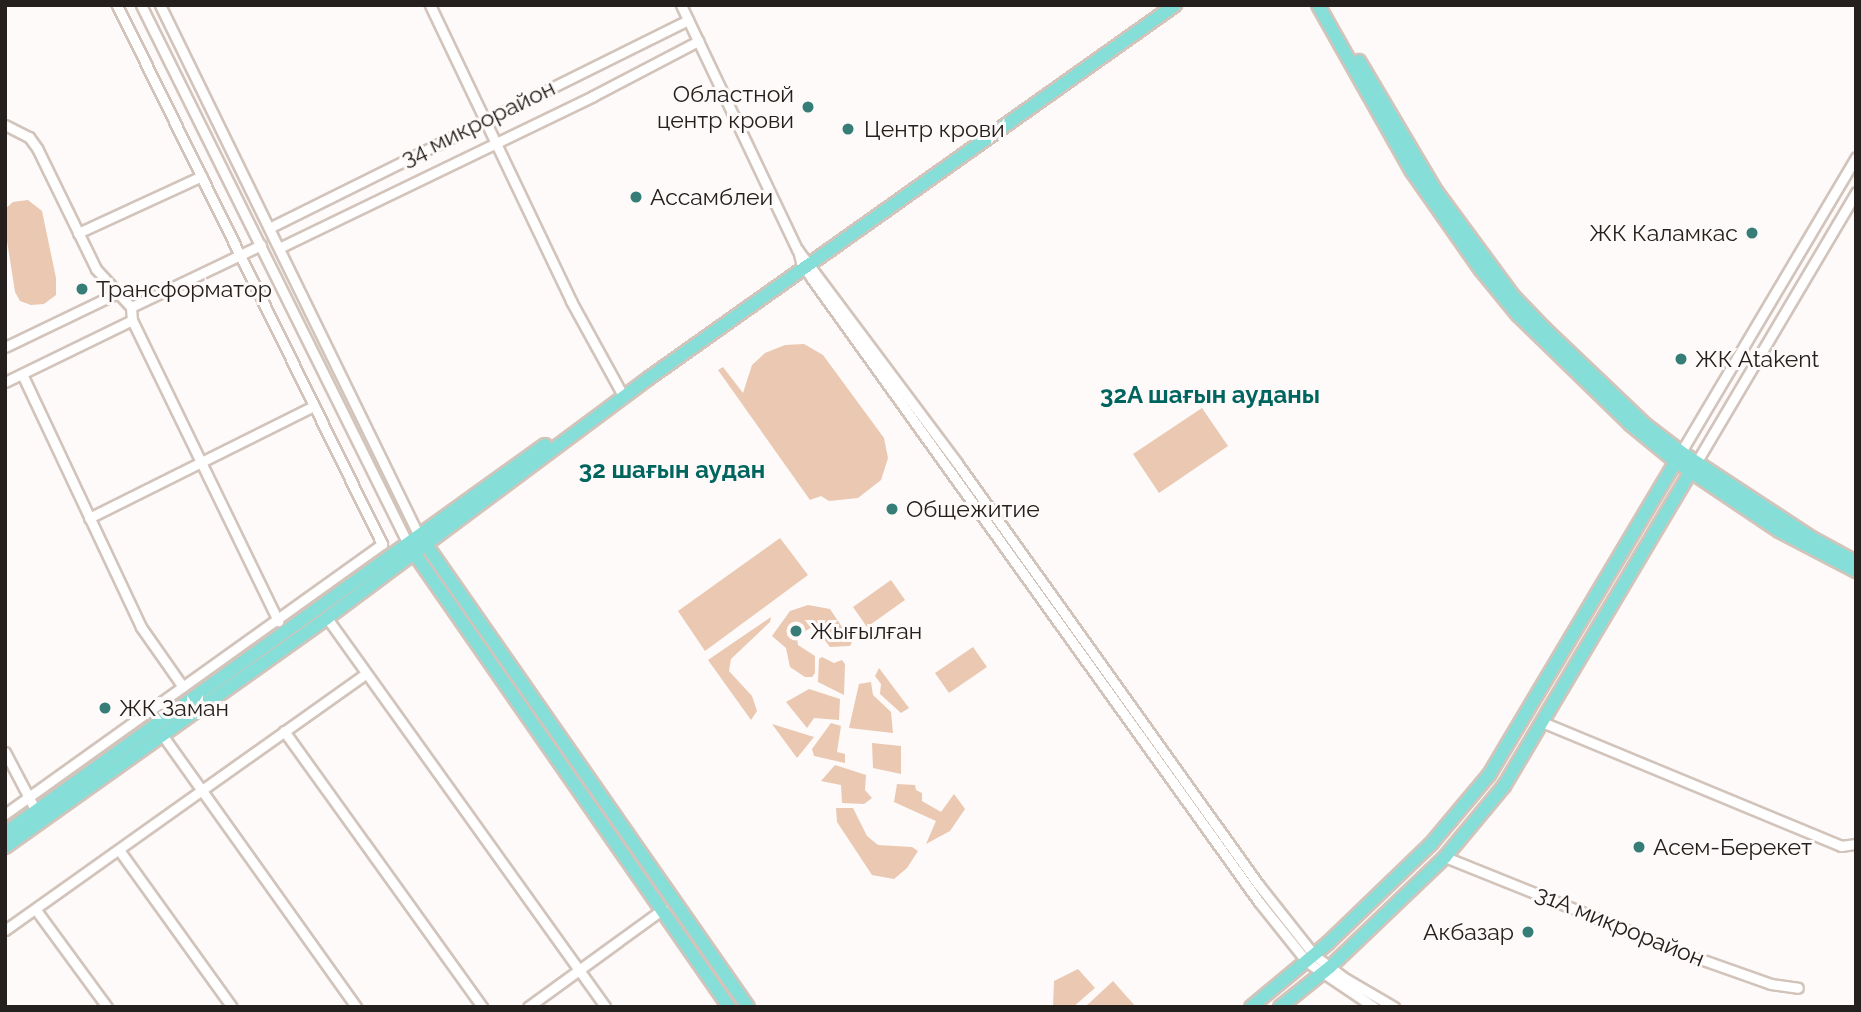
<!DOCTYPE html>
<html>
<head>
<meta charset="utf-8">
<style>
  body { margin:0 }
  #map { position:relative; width:1861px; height:1012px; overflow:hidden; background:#fdfaf9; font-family:Raleway,sans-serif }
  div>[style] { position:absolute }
  .green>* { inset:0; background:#eac8b1 }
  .roads { filter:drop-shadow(2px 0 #d2c4bb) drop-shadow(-2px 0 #d2c4bb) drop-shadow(0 2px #d2c4bb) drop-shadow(0 -2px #d2c4bb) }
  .minor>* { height:9px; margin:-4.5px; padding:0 4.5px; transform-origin:4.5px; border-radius:4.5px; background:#fff }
  .major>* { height:12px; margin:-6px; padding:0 6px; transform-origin:6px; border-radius:6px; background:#85ded7 }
  .dots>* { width:19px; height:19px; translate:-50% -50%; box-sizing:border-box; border:4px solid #fdfaf9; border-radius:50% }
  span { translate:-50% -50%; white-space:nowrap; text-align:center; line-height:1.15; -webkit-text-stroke:6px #fdfaf9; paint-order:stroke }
  .poi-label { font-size:23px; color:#25201d }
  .right { translate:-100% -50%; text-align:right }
  .left { translate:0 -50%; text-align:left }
  .street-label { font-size:23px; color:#25201d }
  .neighbourhood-label { font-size:24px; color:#00655e; font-weight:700 }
  .frame { position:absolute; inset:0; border:7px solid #25201d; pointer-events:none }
</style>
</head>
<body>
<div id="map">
  <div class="green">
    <i style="clip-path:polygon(28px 200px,42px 211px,56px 278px,56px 295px,44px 304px,31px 305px,20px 301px,15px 292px,5px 228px,5px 209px,13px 202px)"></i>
    <i style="clip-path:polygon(804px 344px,823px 355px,884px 438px,888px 458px,881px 480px,858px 498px,829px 501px,821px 496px,810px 500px,718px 370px,723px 367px,743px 393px,752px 365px,765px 353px,785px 345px)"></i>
    <i style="clip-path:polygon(1202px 408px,1228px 446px,1159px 493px,1133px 454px)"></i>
    <i style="clip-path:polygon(780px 538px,808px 575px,705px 651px,678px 611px)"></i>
    <i style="clip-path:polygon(891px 580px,905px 600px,867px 627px,853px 607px)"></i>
    <i style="clip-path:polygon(808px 605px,830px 609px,852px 642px,850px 646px,830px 647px,814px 626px,797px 636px,798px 645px,815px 656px,815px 673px,812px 677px,805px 677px,790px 667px,786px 648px,772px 636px,790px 611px)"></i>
    <i style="clip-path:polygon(771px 617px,770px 622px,731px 659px,729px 671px,752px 696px,757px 711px,751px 720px,708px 660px)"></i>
    <i style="clip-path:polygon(973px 647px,987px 667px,949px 693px,935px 673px)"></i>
    <i style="clip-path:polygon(822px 657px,834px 663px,842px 660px,845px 664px,844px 695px,818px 682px,819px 659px)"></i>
    <i style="clip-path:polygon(879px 668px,909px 708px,901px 713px,880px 694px,881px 684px,875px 676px)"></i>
    <i style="clip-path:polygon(871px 682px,873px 695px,891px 712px,893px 733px,849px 728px,859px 684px)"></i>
    <i style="clip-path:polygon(809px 689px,840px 699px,839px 720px,814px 718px,807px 728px,786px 702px)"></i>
    <i style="clip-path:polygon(831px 723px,841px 726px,837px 752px,845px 754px,845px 763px,814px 756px,812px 749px)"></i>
    <i style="clip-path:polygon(772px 724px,814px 737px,797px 758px)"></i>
    <i style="clip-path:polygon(872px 743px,901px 746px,901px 774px,873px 768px)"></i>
    <i style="clip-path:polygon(835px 765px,866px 775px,865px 790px,872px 798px,864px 804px,842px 803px,841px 785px,821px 781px)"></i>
    <i style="clip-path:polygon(897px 784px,915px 785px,916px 790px,922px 793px,922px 801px,941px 812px,954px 794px,965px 809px,950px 831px,926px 844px,936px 821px,894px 802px)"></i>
    <i style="clip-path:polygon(836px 808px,853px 808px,867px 836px,878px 845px,912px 847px,918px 851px,907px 868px,894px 879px,872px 875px,837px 822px)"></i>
    <i style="clip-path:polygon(1078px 969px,1095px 988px,1073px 1007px,1053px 1007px,1054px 981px)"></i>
    <i style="clip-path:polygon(1113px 981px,1136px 1007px,1085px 1007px)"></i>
  </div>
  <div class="roads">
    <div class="minor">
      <i style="left:141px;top:5px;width:602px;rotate:63.65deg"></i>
      <i style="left:160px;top:5px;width:591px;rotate:64deg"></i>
      <i style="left:430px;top:5px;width:328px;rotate:64.5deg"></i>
      <i style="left:571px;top:301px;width:102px;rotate:61.2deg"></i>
      <i style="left:681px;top:5px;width:270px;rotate:64.6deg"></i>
      <i style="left:797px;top:249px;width:267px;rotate:53.2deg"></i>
      <i style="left:957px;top:463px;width:518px;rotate:54.44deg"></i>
      <i style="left:1258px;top:884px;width:90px;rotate:51.7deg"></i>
      <i style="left:1314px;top:955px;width:40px;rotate:37deg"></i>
      <i style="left:1346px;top:979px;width:56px;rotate:30.3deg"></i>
      <i style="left:5px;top:125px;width:27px;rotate:27deg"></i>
      <i style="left:29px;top:137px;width:14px;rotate:54deg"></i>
      <i style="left:37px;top:148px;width:135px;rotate:64deg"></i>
      <i style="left:96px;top:269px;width:52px;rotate:47.4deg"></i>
      <i style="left:131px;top:307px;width:13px;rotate:86deg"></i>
      <i style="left:132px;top:320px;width:335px;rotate:64.1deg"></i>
      <i style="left:269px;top:228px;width:468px;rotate:-26.4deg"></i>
      <i style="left:78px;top:233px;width:136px;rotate:-24.7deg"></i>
      <i style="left:279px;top:248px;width:349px;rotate:-25.8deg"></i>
      <i style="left:593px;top:96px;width:119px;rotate:-27.6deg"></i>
      <i style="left:798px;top:250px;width:12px;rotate:76deg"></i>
      <i style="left:801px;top:262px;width:20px;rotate:57deg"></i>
      <i style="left:812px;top:279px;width:767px;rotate:54.34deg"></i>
      <i style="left:1259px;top:902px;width:77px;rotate:51.3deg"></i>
      <i style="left:1307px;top:962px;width:81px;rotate:33.9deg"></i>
      <i style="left:131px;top:307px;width:144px;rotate:-25.5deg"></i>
      <i style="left:5px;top:347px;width:124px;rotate:-25.7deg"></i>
      <i style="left:22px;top:374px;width:280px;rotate:64.8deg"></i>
      <i style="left:141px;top:627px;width:73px;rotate:55deg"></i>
      <i style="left:5px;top:382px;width:141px;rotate:-26deg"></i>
      <i style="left:1681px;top:452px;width:343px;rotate:-59.3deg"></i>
      <i style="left:1696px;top:463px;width:315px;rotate:-59.4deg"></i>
      <i style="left:89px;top:518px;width:251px;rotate:-26.5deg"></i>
      <i style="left:327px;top:618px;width:478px;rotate:54.4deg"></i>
      <i style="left:1542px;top:722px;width:324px;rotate:22.5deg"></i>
      <i style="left:1841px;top:846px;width:15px;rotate:-8deg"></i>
      <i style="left:284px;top:731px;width:340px;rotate:54.3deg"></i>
      <i style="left:163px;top:736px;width:333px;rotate:54.5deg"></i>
      <i style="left:5px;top:752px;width:67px;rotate:62.3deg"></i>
      <i style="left:5px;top:814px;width:464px;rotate:-35.6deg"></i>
      <i style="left:382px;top:544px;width:601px;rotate:-116.18deg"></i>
      <i style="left:119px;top:850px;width:193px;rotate:54.3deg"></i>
      <i style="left:1445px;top:857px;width:263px;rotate:21.9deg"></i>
      <i style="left:1689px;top:955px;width:87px;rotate:19.5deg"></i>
      <i style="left:1771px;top:984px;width:27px;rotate:8deg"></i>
      <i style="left:36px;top:910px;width:120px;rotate:53.8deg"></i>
      <i style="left:5px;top:930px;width:442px;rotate:-35.4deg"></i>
      <i style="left:528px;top:1007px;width:167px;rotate:-36deg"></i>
    </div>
    <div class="major">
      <i style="left:1318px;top:5px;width:189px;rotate:60.6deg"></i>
      <i style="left:1411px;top:170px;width:122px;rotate:55deg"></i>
      <i style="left:1481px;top:270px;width:58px;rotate:50.6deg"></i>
      <i style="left:1518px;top:315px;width:156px;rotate:44.2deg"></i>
      <i style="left:1630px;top:424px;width:58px;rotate:39.4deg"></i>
      <i style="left:1675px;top:461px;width:125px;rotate:33.9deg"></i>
      <i style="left:1779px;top:531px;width:87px;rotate:27.5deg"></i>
      <i style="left:1359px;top:61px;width:151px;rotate:59.4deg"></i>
      <i style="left:1436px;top:191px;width:132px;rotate:53.7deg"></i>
      <i style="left:1514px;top:297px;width:45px;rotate:45.9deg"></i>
      <i style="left:1545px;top:329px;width:141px;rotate:43.6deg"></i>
      <i style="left:1647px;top:426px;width:43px;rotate:37.4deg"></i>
      <i style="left:1681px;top:452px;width:157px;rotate:33.3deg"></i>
      <i style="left:1812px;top:538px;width:50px;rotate:28.6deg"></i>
      <i style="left:422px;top:539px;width:570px;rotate:55.14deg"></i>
      <i style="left:410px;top:547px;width:560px;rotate:55.26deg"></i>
      <i style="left:5px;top:833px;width:665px;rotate:-35.7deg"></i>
      <i style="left:5px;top:847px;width:395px;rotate:-35.4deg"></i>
      <i style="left:327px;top:618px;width:402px;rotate:-36.7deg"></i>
      <i style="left:649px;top:378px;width:645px;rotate:-35.34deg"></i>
      <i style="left:1251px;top:1007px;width:100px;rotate:-39.7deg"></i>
      <i style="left:1328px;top:943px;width:143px;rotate:-43.9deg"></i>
      <i style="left:1431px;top:844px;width:90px;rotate:-50deg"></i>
      <i style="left:1489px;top:775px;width:371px;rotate:-59.2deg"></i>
      <i style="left:1280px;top:1007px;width:64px;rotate:-38.7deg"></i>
      <i style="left:1330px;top:967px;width:159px;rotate:-43.7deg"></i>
      <i style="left:1445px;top:857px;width:92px;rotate:-50.3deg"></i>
      <i style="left:1504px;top:786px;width:370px;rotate:-59.3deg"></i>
    </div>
  </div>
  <div class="dots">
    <i style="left:808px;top:107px;background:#357d76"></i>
    <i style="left:848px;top:129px;background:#357d76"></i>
    <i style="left:636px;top:197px;background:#357d76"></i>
    <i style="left:1752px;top:233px;background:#357d76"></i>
    <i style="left:82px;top:289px;background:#357d76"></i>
    <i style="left:1681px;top:359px;background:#357d76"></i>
    <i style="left:892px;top:509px;background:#357d76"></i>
    <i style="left:796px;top:631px;background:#357d76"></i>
    <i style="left:105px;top:708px;background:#357d76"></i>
    <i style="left:1639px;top:847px;background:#357d76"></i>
    <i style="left:1528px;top:932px;background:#357d76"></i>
  </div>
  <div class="poi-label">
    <span class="right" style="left:794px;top:107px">Областной<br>центр крови</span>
    <span class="left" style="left:864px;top:129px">Центр крови</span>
    <span class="left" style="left:650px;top:197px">Ассамблеи</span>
    <span class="right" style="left:1738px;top:233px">ЖК Каламкас</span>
    <span class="left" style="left:96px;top:289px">Трансформатор</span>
    <span class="left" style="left:1695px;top:359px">ЖК Atakent</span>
    <span class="left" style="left:906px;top:509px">Общежитие</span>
    <span class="left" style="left:810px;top:631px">Жығылған</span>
    <span class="left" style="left:119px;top:708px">ЖК Заман</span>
    <span class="left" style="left:1653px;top:847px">Асем-Берекет</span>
    <span class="right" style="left:1514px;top:932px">Акбазар</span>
  </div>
  <div class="street-label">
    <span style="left:478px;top:123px;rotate:-26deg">34 микрорайон</span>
    <span style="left:1620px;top:926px;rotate:22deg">31А микрорайон</span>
  </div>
  <div class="neighbourhood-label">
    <span style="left:1210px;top:395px">32А шағын ауданы</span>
    <span style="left:672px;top:470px">32 шағын аудан</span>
  </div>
  <div class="frame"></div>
</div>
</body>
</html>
